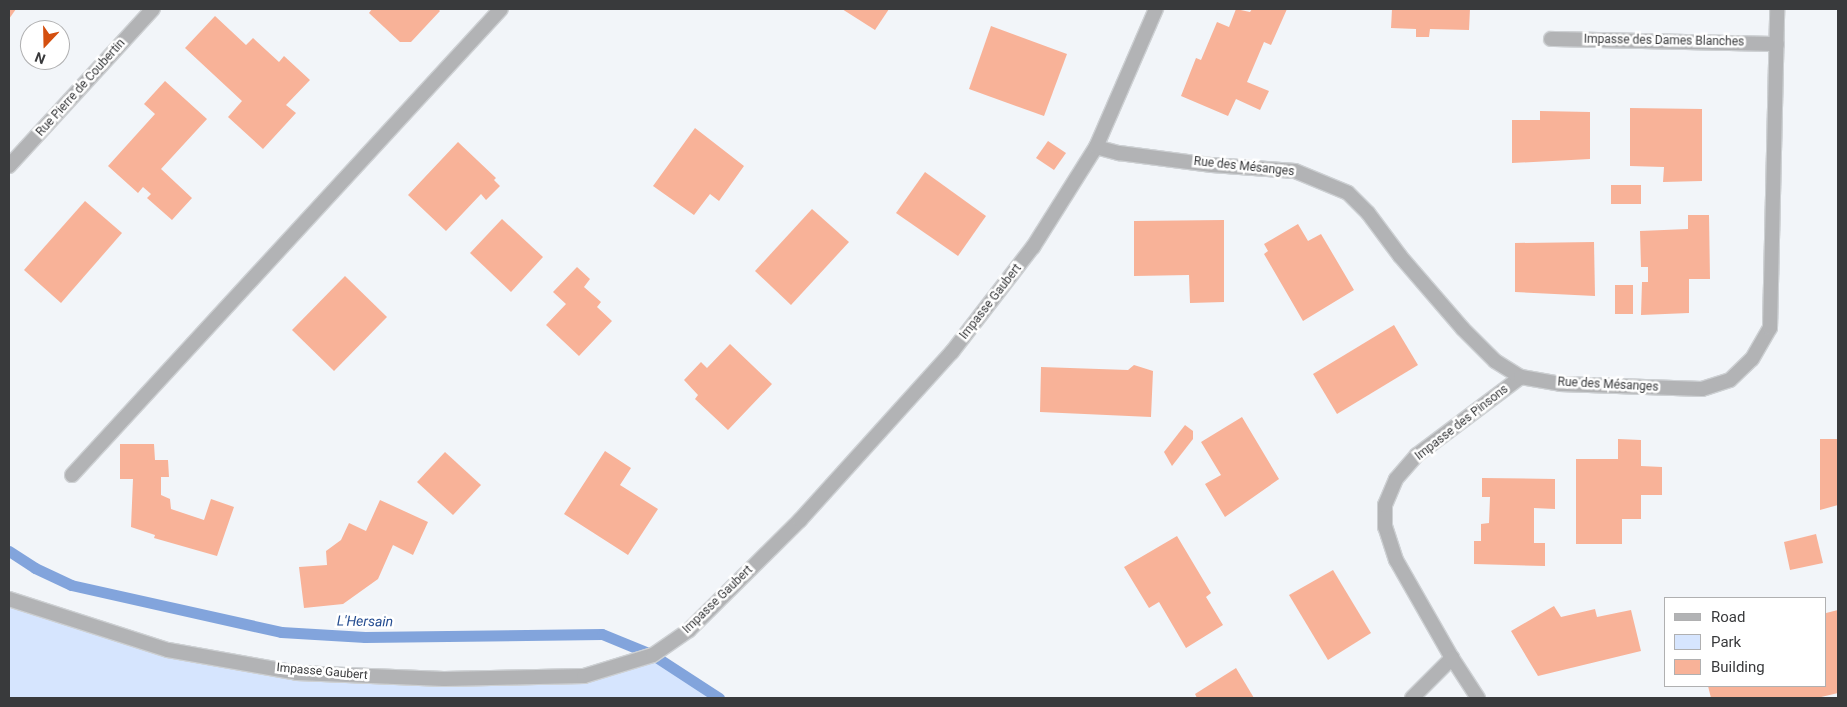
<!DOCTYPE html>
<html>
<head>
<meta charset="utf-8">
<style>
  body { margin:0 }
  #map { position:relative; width:1847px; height:707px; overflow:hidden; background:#f2f5f9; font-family:Roboto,sans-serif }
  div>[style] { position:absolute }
  .green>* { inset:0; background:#d6e5fe }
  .stream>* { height:11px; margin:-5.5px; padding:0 5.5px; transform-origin:5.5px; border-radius:5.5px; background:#82a4dc }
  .building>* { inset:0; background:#f8b298 }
  .roads { filter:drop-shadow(1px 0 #cdd0d3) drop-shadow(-1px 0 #cdd0d3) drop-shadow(0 1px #cdd0d3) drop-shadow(0 -1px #cdd0d3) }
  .service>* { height:14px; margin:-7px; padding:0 7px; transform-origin:7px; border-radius:7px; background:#b2b3b5 }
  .minor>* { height:14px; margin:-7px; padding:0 7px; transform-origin:7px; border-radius:7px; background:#b2b3b5 }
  span { translate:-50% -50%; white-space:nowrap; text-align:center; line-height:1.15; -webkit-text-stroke:5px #fff; paint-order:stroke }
  .street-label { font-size:12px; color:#393a3c }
  .water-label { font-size:14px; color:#244c90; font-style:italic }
  .frame { position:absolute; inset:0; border:10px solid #393a3c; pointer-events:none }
  .legend { position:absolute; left:1664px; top:597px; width:162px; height:90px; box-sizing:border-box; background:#fff; border:1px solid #b0b0b1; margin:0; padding:6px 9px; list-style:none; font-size:15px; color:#393a3c }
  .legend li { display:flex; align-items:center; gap:10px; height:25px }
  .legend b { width:25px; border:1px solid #b0b0b1 }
  .north { position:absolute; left:20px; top:20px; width:50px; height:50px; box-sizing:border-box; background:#fff; border:1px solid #b0b0b1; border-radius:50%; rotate:201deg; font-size:14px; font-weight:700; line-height:20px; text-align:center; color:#393a3c }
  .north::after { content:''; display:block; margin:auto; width:18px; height:22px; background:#d44f0f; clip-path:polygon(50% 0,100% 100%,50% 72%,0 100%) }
</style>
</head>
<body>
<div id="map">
  <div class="green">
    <i style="clip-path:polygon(9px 599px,168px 650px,297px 673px,584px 676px,653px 655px,719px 698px,9px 698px)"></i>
  </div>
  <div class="stream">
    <i style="left:9px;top:551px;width:31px;rotate:33deg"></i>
    <i style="left:35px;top:568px;width:40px;rotate:25deg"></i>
    <i style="left:71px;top:585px;width:215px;rotate:12.6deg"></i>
    <i style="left:281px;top:632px;width:84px;rotate:3.4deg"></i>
    <i style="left:365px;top:637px;width:237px;rotate:-0.7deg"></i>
    <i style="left:602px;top:634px;width:55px;rotate:22.4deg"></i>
    <i style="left:653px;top:655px;width:79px;rotate:33.1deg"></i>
  </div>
  <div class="building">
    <i style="clip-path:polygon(9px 9px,16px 9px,9px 19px)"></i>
    <i style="clip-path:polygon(372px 9px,438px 9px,440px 11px,411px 42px,400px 42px,369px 13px)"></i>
    <i style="clip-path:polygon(842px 9px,889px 9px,875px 30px)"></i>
    <i style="clip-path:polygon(1236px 9px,1250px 12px,1252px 9px,1287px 9px,1271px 45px,1264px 42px,1247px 82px,1269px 91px,1260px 110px,1236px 99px,1228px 116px,1181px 96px,1196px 58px,1201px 60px,1217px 22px,1229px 27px)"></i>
    <i style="clip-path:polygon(1392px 9px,1470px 9px,1469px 30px,1430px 29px,1429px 37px,1416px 37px,1416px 29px,1391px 28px)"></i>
    <i style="clip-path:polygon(215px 16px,246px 45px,253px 38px,279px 62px,284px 56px,310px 80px,286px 105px,296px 113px,263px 149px,228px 117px,242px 101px,185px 48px)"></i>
    <i style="clip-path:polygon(991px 26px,1067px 54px,1044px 116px,969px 89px)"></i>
    <i style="clip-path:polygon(165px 81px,207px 119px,161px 169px,192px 198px,172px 220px,147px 198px,151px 194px,143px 187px,138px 193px,108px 166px,155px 114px,144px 104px)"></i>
    <i style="clip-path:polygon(1630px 108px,1702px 109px,1702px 181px,1663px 182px,1664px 167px,1630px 166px)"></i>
    <i style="clip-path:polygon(1540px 111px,1590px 112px,1590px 159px,1512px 163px,1512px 120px,1540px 120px)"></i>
    <i style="clip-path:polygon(695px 128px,744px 166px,719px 201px,710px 194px,694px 215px,653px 186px)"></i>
    <i style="clip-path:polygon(1048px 141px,1066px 153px,1054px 170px,1036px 158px)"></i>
    <i style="clip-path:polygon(458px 142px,496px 178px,494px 180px,500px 186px,486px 200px,481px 194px,446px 231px,408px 195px)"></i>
    <i style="clip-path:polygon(925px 172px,986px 216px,958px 256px,896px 213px)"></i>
    <i style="clip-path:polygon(1611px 185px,1641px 185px,1641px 204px,1611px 204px)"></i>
    <i style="clip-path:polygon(85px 201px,122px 233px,61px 303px,24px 270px)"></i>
    <i style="clip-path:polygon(812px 209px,849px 242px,791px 305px,755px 271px)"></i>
    <i style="clip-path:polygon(1688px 215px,1709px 215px,1710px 279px,1689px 279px,1689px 313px,1641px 315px,1642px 282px,1648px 282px,1648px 267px,1641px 267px,1640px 231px,1688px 229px)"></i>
    <i style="clip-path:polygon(502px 219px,543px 257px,511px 292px,470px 253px)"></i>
    <i style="clip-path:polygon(1224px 220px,1224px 302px,1190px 303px,1189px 275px,1134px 276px,1134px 221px)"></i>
    <i style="clip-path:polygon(1298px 224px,1308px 241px,1321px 234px,1354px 290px,1303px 321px,1264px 254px,1268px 251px,1264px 244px)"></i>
    <i style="clip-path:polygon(1594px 242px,1595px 296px,1515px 292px,1515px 243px)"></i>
    <i style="clip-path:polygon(577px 267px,590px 279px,584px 287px,601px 302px,597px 307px,612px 321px,579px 356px,546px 325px,566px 304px,553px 292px)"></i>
    <i style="clip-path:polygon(345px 276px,387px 317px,334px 371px,292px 330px)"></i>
    <i style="clip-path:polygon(1615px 285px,1633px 285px,1633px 314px,1615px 314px)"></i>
    <i style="clip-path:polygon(1394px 325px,1418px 365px,1337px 414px,1313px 374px)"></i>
    <i style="clip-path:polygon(730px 344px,772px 384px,728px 430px,695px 399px,698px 395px,684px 380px,701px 362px,707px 368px)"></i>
    <i style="clip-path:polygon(1134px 365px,1153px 371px,1151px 417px,1040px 412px,1041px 367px,1128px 370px)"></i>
    <i style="clip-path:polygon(1242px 417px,1279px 479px,1225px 517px,1205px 484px,1221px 475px,1201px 442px)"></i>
    <i style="clip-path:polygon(1185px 425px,1193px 431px,1193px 439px,1172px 466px,1164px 452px)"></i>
    <i style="clip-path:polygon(1618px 439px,1641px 440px,1641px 466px,1662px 467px,1662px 495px,1641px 495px,1641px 519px,1622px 519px,1622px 544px,1576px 544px,1576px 459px,1618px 459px)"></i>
    <i style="clip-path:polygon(1820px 439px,1838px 439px,1838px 505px,1820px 510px)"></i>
    <i style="clip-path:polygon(120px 444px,154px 444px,155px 460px,168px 460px,169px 477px,161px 477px,161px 495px,170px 499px,171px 509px,204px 520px,211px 499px,234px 507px,217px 556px,154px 538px,155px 535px,131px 527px,133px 479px,120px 479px)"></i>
    <i style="clip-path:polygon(605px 451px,631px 468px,620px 485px,658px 509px,628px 555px,564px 514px)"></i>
    <i style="clip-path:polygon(445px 452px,481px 485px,453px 515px,417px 482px)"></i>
    <i style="clip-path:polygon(1482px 478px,1555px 479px,1555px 509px,1534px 508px,1534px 543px,1545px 543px,1545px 566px,1474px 564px,1474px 541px,1481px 541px,1481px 524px,1489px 523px,1490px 497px,1482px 497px)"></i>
    <i style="clip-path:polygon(380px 500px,428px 522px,413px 555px,393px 545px,378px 579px,343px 604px,304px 608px,299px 567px,327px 565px,326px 551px,341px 540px,349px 523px,366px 531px)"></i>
    <i style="clip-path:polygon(1816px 534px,1823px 563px,1790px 570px,1784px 542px)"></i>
    <i style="clip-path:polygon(1177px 536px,1211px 593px,1206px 597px,1223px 625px,1186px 648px,1159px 602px,1149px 608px,1124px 567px)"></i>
    <i style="clip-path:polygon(1333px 570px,1371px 633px,1328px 660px,1289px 595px)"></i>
    <i style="clip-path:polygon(1554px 606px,1561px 617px,1595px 609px,1597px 617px,1631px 610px,1641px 651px,1538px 676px,1511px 631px)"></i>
    <i style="clip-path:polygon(1838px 610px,1838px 693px,1817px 698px,1711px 698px,1708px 686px,1826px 686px,1826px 613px)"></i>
    <i style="clip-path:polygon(1236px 668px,1254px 698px,1197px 698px,1195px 694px)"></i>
  </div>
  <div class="roads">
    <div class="service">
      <i style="left:72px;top:475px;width:633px;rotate:-47.37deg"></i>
      <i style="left:1452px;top:658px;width:113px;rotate:-119.7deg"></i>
      <i style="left:1396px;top:560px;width:35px;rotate:-108deg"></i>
      <i style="left:1385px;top:527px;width:22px;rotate:-90deg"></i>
      <i style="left:1385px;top:505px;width:28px;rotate:-67deg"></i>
      <i style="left:1396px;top:479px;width:32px;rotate:-49deg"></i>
      <i style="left:1417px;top:455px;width:130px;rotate:-36.9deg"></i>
      <i style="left:1412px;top:698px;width:57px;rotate:-45deg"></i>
      <i style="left:1452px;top:658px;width:48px;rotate:57deg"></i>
    </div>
    <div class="minor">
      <i style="left:1551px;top:39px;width:226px;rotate:1.3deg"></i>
      <i style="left:1096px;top:147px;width:24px;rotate:15deg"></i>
      <i style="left:1119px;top:153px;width:94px;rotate:7.4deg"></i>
      <i style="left:1212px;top:165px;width:83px;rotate:4.1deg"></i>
      <i style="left:1295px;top:171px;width:57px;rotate:22.5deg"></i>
      <i style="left:1348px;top:193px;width:28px;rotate:45deg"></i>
      <i style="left:1368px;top:213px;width:54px;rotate:53.3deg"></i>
      <i style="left:1400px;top:256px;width:96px;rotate:49.2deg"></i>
      <i style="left:1463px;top:329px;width:45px;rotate:45deg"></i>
      <i style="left:1495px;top:361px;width:31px;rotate:32deg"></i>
      <i style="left:1521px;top:377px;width:40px;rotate:10deg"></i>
      <i style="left:1560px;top:384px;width:142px;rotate:2deg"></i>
      <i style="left:1702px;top:389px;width:29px;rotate:-18deg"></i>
      <i style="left:1730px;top:380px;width:30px;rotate:-44deg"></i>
      <i style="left:1752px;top:359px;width:36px;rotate:-60deg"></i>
      <i style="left:1770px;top:328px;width:319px;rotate:-88.7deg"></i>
      <i style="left:9px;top:166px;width:213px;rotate:-47.5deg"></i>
      <i style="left:9px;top:599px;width:167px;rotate:17.8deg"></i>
      <i style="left:168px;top:650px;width:131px;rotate:10.1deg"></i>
      <i style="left:297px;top:673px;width:147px;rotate:2.3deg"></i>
      <i style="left:444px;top:679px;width:140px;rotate:-1.2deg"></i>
      <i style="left:584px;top:676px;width:72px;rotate:-16.9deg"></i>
      <i style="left:653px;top:655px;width:44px;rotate:-34.8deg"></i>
      <i style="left:689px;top:630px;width:156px;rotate:-44.7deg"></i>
      <i style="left:800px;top:520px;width:227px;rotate:-47.9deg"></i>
      <i style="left:952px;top:352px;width:133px;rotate:-52.4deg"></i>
      <i style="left:1033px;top:247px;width:118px;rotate:-57.8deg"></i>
      <i style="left:1096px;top:147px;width:150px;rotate:-66.5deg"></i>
    </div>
  </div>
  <div class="street-label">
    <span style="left:1664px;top:41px;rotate:1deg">Impasse des Dames Blanches</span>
    <span style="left:81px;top:88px;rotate:-48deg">Rue Pierre de Coubertin</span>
    <span style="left:1244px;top:167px;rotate:6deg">Rue des Mésanges</span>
    <span style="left:991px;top:302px;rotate:-52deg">Impasse Gaubert</span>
    <span style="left:1608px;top:385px;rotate:3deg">Rue des Mésanges</span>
    <span style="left:1462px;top:423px;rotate:-38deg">Impasse des Pinsons</span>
    <span style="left:718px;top:600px;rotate:-44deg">Impasse Gaubert</span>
    <span style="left:322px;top:672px;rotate:5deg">Impasse Gaubert</span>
  </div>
  <div class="water-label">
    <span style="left:365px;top:621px;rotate:1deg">L'Hersain</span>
  </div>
  <div class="frame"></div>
  <ul class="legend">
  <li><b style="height:6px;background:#b2b3b5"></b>Road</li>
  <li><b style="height:14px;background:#d6e5fe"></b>Park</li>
  <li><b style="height:14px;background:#f8b298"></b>Building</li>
  </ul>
  <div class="north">N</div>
</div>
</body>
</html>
